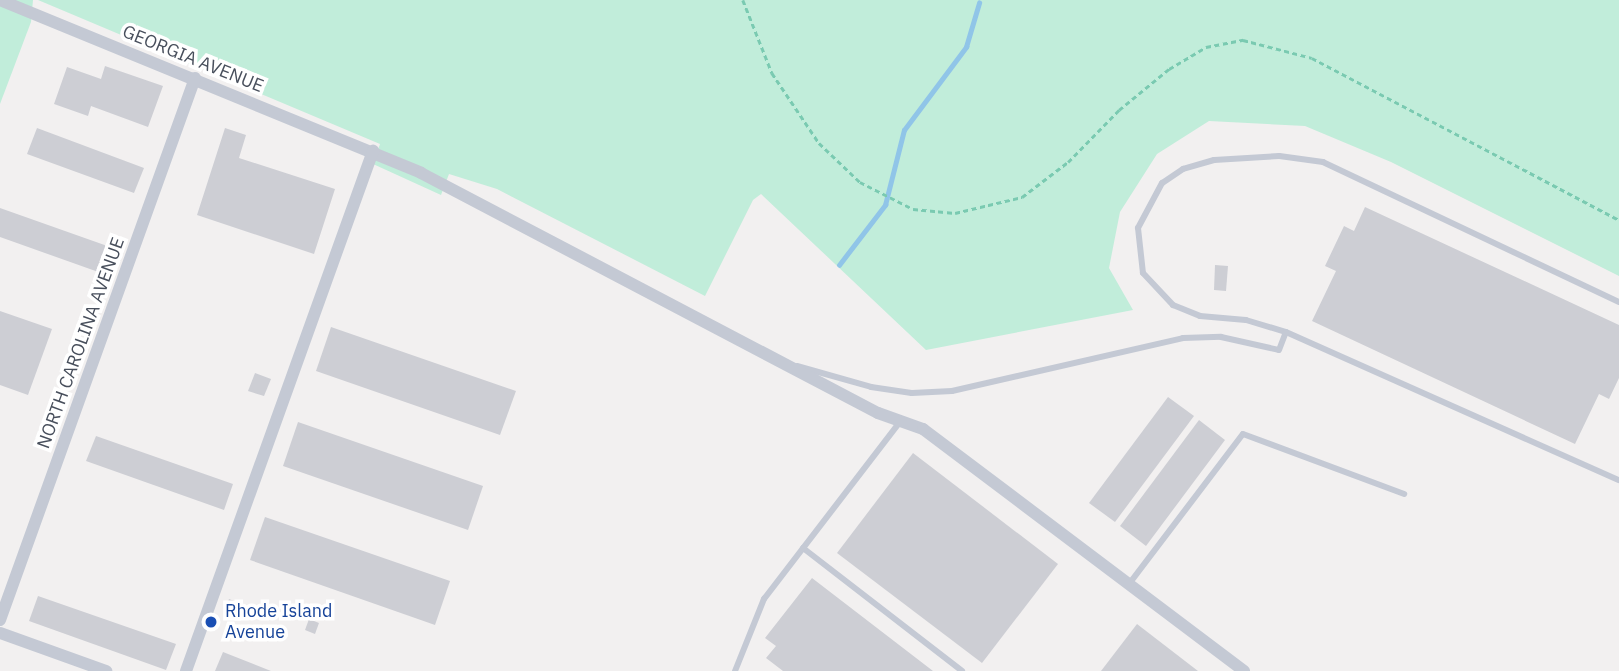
<!DOCTYPE html>
<html>
<head>
<meta charset="utf-8">
<style>
  body { margin:0 }
  #map { position:relative; width:1619px; height:671px; overflow:hidden; background:#f2f0f0; font-family:"IBM Plex Sans",sans-serif }
  div>[style] { position:absolute }
  .green>* { inset:0; background:#c1edda }
  .stream>* { height:4.5px; margin:-2.25px; padding:0 2.25px; transform-origin:2.25px; border-radius:2.25px; background:#90c5e8 }
  .building>* { inset:0; background:#cdced4 }
  .path>* { height:2.5px; margin-top:-1.25px; transform-origin:0; background:repeating-linear-gradient(90deg,#7acab1 0 5px,transparent 0 8.5px) }
  .lane>* { height:6px; margin:-3px; padding:0 3px; transform-origin:3px; border-radius:3px; background:#c4c9d4 }
  .street>* { height:12px; margin:-6px; padding:0 6px; transform-origin:6px; border-radius:6px; background:#c4c9d4 }
  .dots>* { width:19px; height:19px; translate:-50% -50%; box-sizing:border-box; border:4px solid #fff; border-radius:50% }
  span { translate:-50% -50%; white-space:nowrap; text-align:center; line-height:1.15; -webkit-text-stroke:7px #fff; paint-order:stroke }
  .street-label { font-size:18px; color:#484f5c }
  .transit-label { font-size:18px; color:#164399 }
  .left { translate:0 -50%; text-align:left }
</style>
</head>
<body>
<div id="map">
  <div class="green">
    <i style="clip-path:polygon(0 0,33px 0,31px 22px,0 104px)"></i>
    <i style="clip-path:polygon(38px 0,1619px 0,1619px 276px,1391px 162px,1305px 126px,1209px 121px,1157px 154px,1120px 212px,1109px 268px,1133px 310px,926px 350px,761px 194px,753px 200px,705px 296px,497px 189px,449px 174px,441px 195px,373px 164px,380px 144px)"></i>
  </div>
  <div class="stream">
    <i style="left:839px;top:265px;width:76px;rotate:-52.5deg"></i>
    <i style="left:885px;top:205px;width:77px;rotate:-75.8deg"></i>
    <i style="left:904px;top:130px;width:104px;rotate:-53.2deg"></i>
    <i style="left:966px;top:47px;width:46px;rotate:-73.5deg"></i>
  </div>
  <div class="building">
    <i style="clip-path:polygon(105px 66px,163px 86px,148px 127px,91px 106px,88px 116px,54px 104px,67px 67px,101px 79px)"></i>
    <i style="clip-path:polygon(37px 128px,144px 168px,134px 193px,27px 154px)"></i>
    <i style="clip-path:polygon(225px 128px,246px 135px,239px 158px,335px 189px,314px 254px,197px 215px)"></i>
    <i style="clip-path:polygon(1365px 207px,1619px 325px,1619px 378px,1609px 399px,1599px 394px,1575px 444px,1312px 321px,1336px 271px,1325px 266px,1344px 226px,1354px 231px)"></i>
    <i style="clip-path:polygon(0 208px,113px 248px,104px 274px,0 237px)"></i>
    <i style="clip-path:polygon(1215px 265px,1228px 266px,1226px 291px,1214px 290px)"></i>
    <i style="clip-path:polygon(0 311px,52px 329px,28px 395px,0 385px)"></i>
    <i style="clip-path:polygon(331px 327px,516px 391px,500px 435px,316px 371px)"></i>
    <i style="clip-path:polygon(255px 373px,271px 379px,264px 396px,248px 391px)"></i>
    <i style="clip-path:polygon(1168px 397px,1194px 416px,1115px 522px,1089px 503px)"></i>
    <i style="clip-path:polygon(1199px 420px,1225px 440px,1146px 546px,1120px 526px)"></i>
    <i style="clip-path:polygon(298px 422px,483px 486px,468px 530px,283px 466px)"></i>
    <i style="clip-path:polygon(96px 436px,233px 484px,224px 510px,86px 461px)"></i>
    <i style="clip-path:polygon(913px 453px,1058px 564px,982px 663px,837px 553px)"></i>
    <i style="clip-path:polygon(265px 517px,450px 581px,435px 625px,250px 560px)"></i>
    <i style="clip-path:polygon(812px 578px,933px 671px,783px 671px,766px 658px,776px 646px,765px 638px)"></i>
    <i style="clip-path:polygon(38px 596px,176px 644px,166px 670px,29px 621px)"></i>
    <i style="clip-path:polygon(229px 599px,239px 603px,234px 617px,224px 613px)"></i>
    <i style="clip-path:polygon(309px 619px,319px 623px,315px 634px,305px 630px)"></i>
    <i style="clip-path:polygon(1137px 624px,1198px 671px,1101px 671px)"></i>
    <i style="clip-path:polygon(223px 652px,271px 671px,215px 671px)"></i>
  </div>
  <div class="path">
    <i style="left:743px;top:0;width:79px;rotate:68.3deg"></i>
    <i style="left:772px;top:73px;width:84px;rotate:56.1deg"></i>
    <i style="left:819px;top:143px;width:57px;rotate:43.6deg"></i>
    <i style="left:860px;top:182px;width:59px;rotate:27deg"></i>
    <i style="left:913px;top:209px;width:42px;rotate:5.4deg"></i>
    <i style="left:955px;top:213px;width:69px;rotate:-13.4deg"></i>
    <i style="left:1022px;top:197px;width:58px;rotate:-37.3deg"></i>
    <i style="left:1068px;top:162px;width:73px;rotate:-45.6deg"></i>
    <i style="left:1119px;top:110px;width:65px;rotate:-39.4deg"></i>
    <i style="left:1169px;top:69px;width:43px;rotate:-30.7deg"></i>
    <i style="left:1206px;top:47px;width:38px;rotate:-11deg"></i>
    <i style="left:1243px;top:40px;width:71px;rotate:14.6deg"></i>
    <i style="left:1312px;top:58px;width:347px;rotate:27.8deg"></i>
  </div>
  <div class="lane">
    <i style="left:1619px;top:302px;width:327px;rotate:-154.7deg"></i>
    <i style="left:1323px;top:162px;width:44px;rotate:-172.2deg"></i>
    <i style="left:1279px;top:156px;width:65px;rotate:176.5deg"></i>
    <i style="left:1214px;top:160px;width:32px;rotate:164deg"></i>
    <i style="left:1183px;top:169px;width:25px;rotate:146deg"></i>
    <i style="left:1162px;top:183px;width:51px;rotate:118.1deg"></i>
    <i style="left:1138px;top:228px;width:45px;rotate:83.7deg"></i>
    <i style="left:1143px;top:273px;width:44px;rotate:46.8deg"></i>
    <i style="left:1173px;top:305px;width:29px;rotate:22deg"></i>
    <i style="left:1200px;top:316px;width:46px;rotate:5deg"></i>
    <i style="left:1246px;top:320px;width:42px;rotate:16.7deg"></i>
    <i style="left:1286px;top:332px;width:364px;rotate:24deg"></i>
    <i style="left:797px;top:366px;width:77px;rotate:15.8deg"></i>
    <i style="left:871px;top:387px;width:41px;rotate:8.3deg"></i>
    <i style="left:912px;top:393px;width:40px;rotate:-2.9deg"></i>
    <i style="left:952px;top:391px;width:237px;rotate:-12.9deg"></i>
    <i style="left:1183px;top:338px;width:38px;rotate:-2deg"></i>
    <i style="left:1221px;top:337px;width:59px;rotate:12.6deg"></i>
    <i style="left:1279px;top:350px;width:19px;rotate:-69deg"></i>
    <i style="left:803px;top:548px;width:201px;rotate:37.7deg"></i>
    <i style="left:1129px;top:584px;width:188px;rotate:-52.8deg"></i>
    <i style="left:1243px;top:434px;width:172px;rotate:20.4deg"></i>
    <i style="left:735px;top:671px;width:78px;rotate:-68.1deg"></i>
    <i style="left:764px;top:599px;width:223px;rotate:-52.5deg"></i>
  </div>
  <div class="street">
    <i style="left:0;top:0;width:455px;rotate:22.3deg"></i>
    <i style="left:421px;top:173px;width:516px;rotate:27.71deg"></i>
    <i style="left:878px;top:413px;width:48px;rotate:19.6deg"></i>
    <i style="left:923px;top:429px;width:402px;rotate:37deg"></i>
    <i style="left:0;top:620px;width:576px;rotate:-70.21deg"></i>
    <i style="left:0;top:633px;width:113px;rotate:19.7deg"></i>
    <i style="left:186px;top:671px;width:553px;rotate:-70.22deg"></i>
  </div>
  <div class="dots">
    <i style="left:211px;top:622px;background:#1a4fb4"></i>
  </div>
  <div class="street-label">
    <span style="left:193px;top:59px;rotate:22deg">GEORGIA AVENUE</span>
    <span style="left:81px;top:343px;rotate:-70deg">NORTH CAROLINA AVENUE</span>
  </div>
  <div class="transit-label">
    <span class="left" style="left:225px;top:622px">Rhode Island<br>Avenue</span>
  </div>
</div>
</body>
</html>
